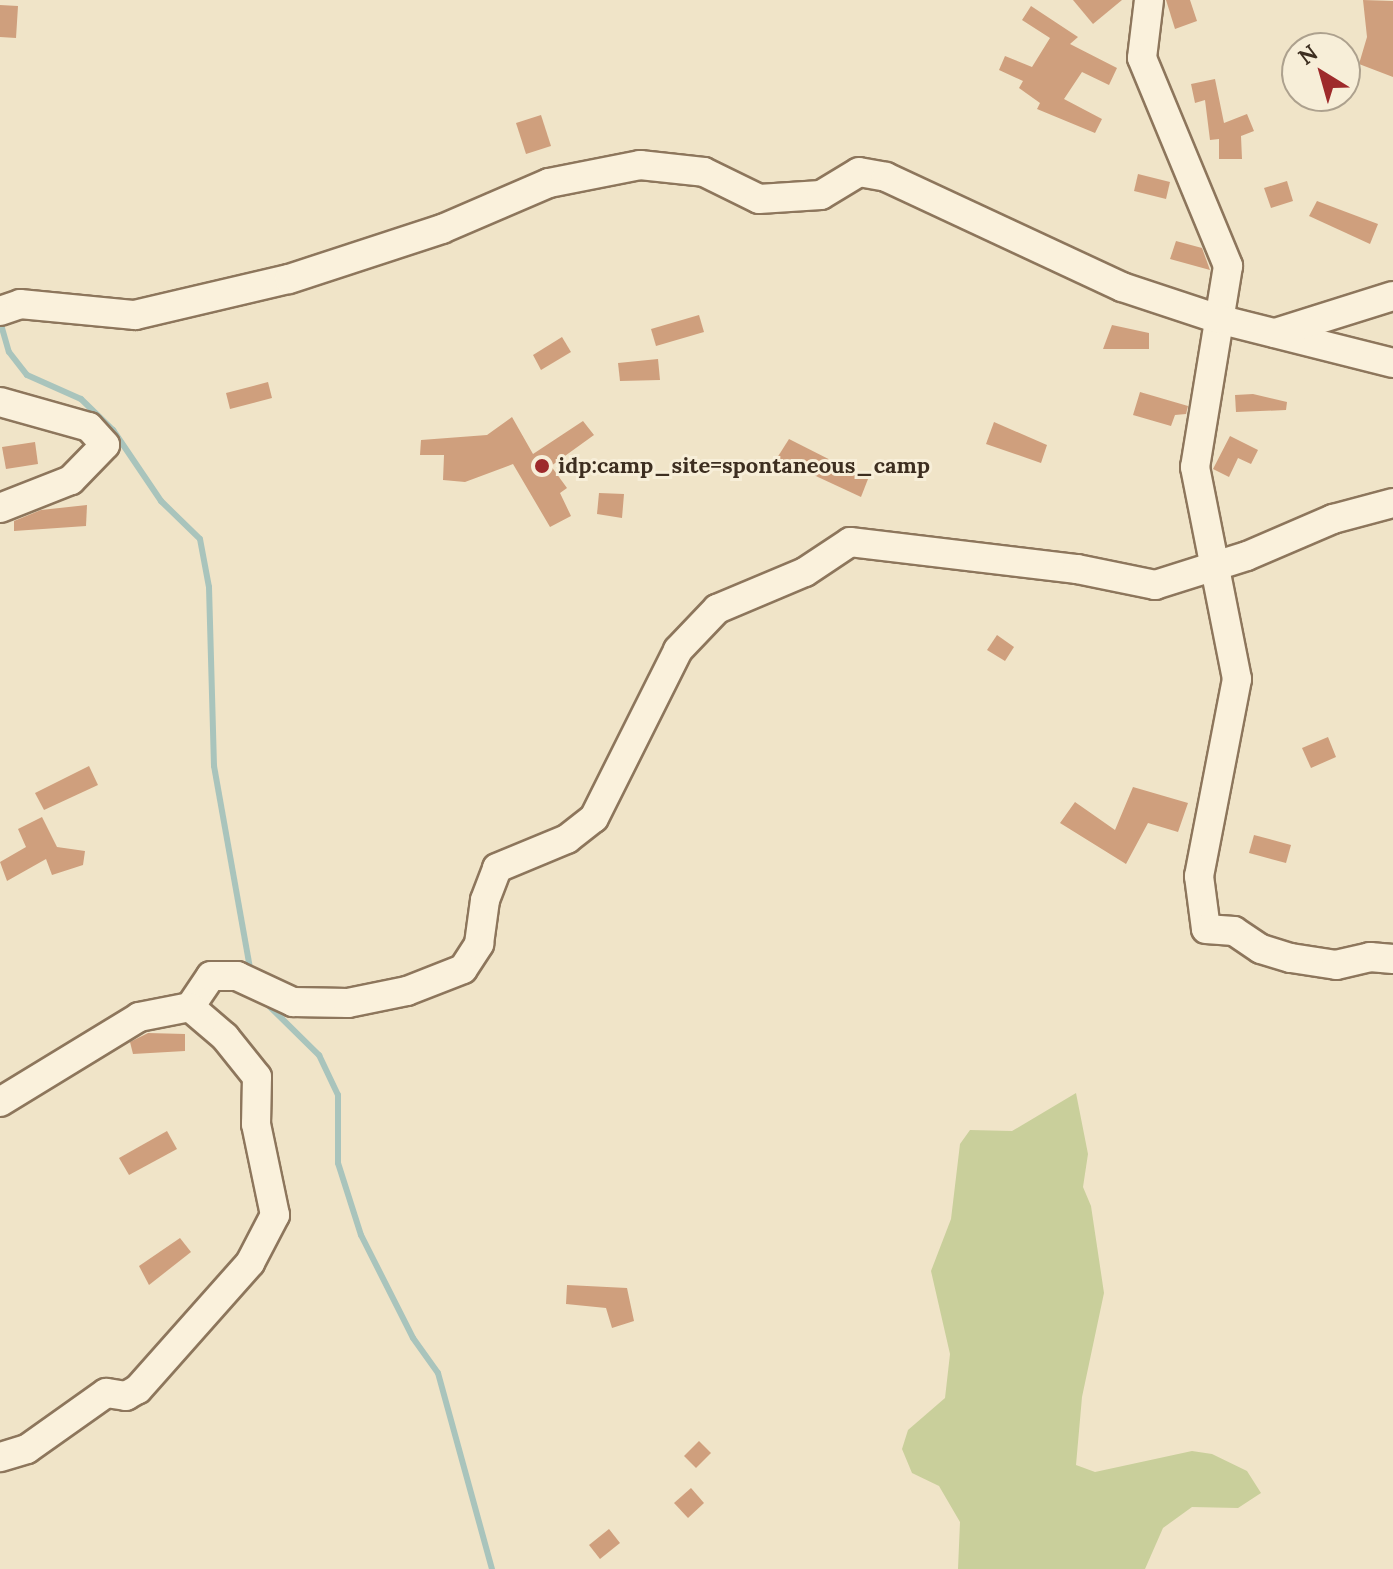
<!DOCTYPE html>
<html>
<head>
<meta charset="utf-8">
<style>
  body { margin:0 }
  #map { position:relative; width:1393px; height:1569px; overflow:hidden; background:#f0e4c8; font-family:Lora,serif }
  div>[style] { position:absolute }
  .green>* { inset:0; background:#c9cf9b }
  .stream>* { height:6px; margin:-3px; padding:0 3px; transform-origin:3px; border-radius:3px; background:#a9c4bc }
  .building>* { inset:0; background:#cf9f7d }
  .roads { filter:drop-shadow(2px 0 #8d765c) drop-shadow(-2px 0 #8d765c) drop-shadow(0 2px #8d765c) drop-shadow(0 -2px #8d765c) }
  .minor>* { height:28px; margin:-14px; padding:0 14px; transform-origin:14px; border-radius:14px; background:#faf1dc }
  .dots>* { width:22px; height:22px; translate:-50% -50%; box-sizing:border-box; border:4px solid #f7eed8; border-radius:50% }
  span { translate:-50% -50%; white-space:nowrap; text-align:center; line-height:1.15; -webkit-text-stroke:6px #f7eed8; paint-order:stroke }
  .poi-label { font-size:22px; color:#3d2e20; font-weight:700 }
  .left { translate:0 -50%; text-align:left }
  .north { position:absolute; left:1281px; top:32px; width:80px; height:80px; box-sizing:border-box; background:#f7eed8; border:2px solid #ada18e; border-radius:50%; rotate:323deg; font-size:22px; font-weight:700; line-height:32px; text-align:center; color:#3d2e20 }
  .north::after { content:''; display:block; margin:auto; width:28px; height:36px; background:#9e2a2b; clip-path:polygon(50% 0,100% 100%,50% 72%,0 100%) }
</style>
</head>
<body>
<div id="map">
  <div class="green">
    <i style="clip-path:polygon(1076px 1093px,1088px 1154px,1083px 1187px,1091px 1206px,1104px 1293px,1082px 1397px,1076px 1465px,1095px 1472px,1192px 1451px,1212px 1454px,1247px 1471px,1261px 1493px,1238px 1508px,1192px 1507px,1163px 1528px,1145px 1569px,958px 1569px,960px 1522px,939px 1486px,912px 1473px,902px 1449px,908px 1430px,945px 1398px,950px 1354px,931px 1271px,951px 1219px,960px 1144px,970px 1130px,1012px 1131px)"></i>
  </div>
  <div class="stream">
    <i style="left:0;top:321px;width:32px;rotate:74deg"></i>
    <i style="left:9px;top:352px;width:29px;rotate:52deg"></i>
    <i style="left:27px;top:375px;width:59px;rotate:24deg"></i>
    <i style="left:81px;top:399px;width:45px;rotate:44.1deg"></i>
    <i style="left:113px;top:430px;width:86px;rotate:55.9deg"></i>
    <i style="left:161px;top:501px;width:54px;rotate:44.3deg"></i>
    <i style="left:200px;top:539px;width:49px;rotate:79.4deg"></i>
    <i style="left:209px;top:587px;width:179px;rotate:88.4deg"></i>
    <i style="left:214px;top:766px;width:211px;rotate:79.9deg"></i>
    <i style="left:265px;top:1002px;width:76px;rotate:44.5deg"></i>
    <i style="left:319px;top:1055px;width:44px;rotate:64.6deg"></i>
    <i style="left:338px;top:1095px;width:68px;rotate:90deg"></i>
    <i style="left:338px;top:1163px;width:76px;rotate:72.3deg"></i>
    <i style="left:361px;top:1235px;width:115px;rotate:63.2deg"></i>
    <i style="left:413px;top:1338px;width:43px;rotate:54.5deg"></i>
    <i style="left:438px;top:1373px;width:203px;rotate:74.6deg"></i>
  </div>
  <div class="building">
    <i style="clip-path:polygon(1073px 0,1122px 0,1093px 24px)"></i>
    <i style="clip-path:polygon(1166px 0,1190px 0,1197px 21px,1175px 29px)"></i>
    <i style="clip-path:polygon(1363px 0,1393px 1px,1393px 77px,1359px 64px,1367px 37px)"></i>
    <i style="clip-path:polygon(0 5px,18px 6px,16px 38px,0 37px)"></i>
    <i style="clip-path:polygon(1031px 6px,1078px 37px,1070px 44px,1117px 68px,1109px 85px,1082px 72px,1064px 99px,1102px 119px,1095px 133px,1037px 109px,1040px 103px,1019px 88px,1023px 81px,999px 70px,1005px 56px,1032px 67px,1050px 38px,1022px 20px)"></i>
    <i style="clip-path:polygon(1215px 79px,1224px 123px,1247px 114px,1254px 131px,1241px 136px,1242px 159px,1219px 159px,1219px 139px,1210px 140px,1205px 100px,1195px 103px,1191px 84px)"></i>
    <i style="clip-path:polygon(541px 115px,551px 146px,526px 154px,516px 123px)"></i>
    <i style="clip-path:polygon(1138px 174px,1170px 182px,1166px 199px,1134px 191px)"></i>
    <i style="clip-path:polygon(1287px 181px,1293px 201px,1271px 208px,1264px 188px)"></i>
    <i style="clip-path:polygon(1317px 201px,1378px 224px,1370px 244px,1309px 216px)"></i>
    <i style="clip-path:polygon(1176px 241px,1202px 248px,1210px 270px,1170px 259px)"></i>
    <i style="clip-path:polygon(699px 315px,704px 332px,656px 346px,651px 329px)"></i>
    <i style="clip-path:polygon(1112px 325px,1149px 333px,1149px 349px,1103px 349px)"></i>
    <i style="clip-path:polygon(562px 337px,571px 352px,541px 370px,533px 355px)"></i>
    <i style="clip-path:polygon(658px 359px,660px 380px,620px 381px,618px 363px)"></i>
    <i style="clip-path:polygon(268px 382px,272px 398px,230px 409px,226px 393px)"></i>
    <i style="clip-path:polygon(1140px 392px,1188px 406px,1186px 414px,1175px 415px,1171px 426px,1133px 415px)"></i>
    <i style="clip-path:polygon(1253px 394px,1287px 402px,1286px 410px,1236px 412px,1235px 395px)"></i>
    <i style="clip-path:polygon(512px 417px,533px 454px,583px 421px,594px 435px,551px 466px,567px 488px,560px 493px,571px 516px,550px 527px,513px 464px,465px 482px,443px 480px,444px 455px,420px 455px,421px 440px,487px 435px)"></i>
    <i style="clip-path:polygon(994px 422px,1047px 445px,1041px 463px,986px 444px)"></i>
    <i style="clip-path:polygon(1230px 436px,1258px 450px,1251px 464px,1238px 458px,1229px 477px,1213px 469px)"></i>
    <i style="clip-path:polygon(789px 439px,868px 479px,861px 497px,777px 458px)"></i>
    <i style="clip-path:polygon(35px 442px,38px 464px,6px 469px,2px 447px)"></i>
    <i style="clip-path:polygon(599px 493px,624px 494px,622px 518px,597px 514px)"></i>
    <i style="clip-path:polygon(87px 505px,86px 526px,14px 531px,14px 521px,41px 510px)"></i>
    <i style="clip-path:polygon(997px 635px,1014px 647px,1005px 661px,987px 650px)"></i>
    <i style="clip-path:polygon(1328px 737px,1336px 757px,1311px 768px,1302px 748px)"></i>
    <i style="clip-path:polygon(89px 766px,98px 785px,44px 810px,35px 793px)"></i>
    <i style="clip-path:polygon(1133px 787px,1188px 803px,1178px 832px,1148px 823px,1126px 864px,1060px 823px,1075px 802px,1115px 830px)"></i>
    <i style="clip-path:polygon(42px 817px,57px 847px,85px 851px,83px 865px,52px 875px,46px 859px,7px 881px,0 862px,26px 847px,18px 829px)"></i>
    <i style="clip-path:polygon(1254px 835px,1291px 845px,1286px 863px,1249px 853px)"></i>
    <i style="clip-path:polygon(148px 1033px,185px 1034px,185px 1051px,133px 1054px,130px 1042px)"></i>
    <i style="clip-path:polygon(167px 1131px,177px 1149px,129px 1175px,119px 1158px)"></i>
    <i style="clip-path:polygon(180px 1238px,191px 1252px,149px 1285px,139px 1266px)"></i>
    <i style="clip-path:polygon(567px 1285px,627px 1288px,634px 1321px,612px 1328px,606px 1308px,566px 1304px)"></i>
    <i style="clip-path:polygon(699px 1441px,711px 1453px,696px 1468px,684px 1456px)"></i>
    <i style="clip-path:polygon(691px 1488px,704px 1503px,688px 1518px,674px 1503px)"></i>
    <i style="clip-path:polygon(609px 1529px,620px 1543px,600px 1559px,589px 1545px)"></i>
  </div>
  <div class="roads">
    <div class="minor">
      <i style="left:1149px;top:0;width:58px;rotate:96.9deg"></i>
      <i style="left:1142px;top:58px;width:225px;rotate:67.5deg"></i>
      <i style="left:1228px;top:266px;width:204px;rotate:99.3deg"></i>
      <i style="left:1195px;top:467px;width:216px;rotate:78.8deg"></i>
      <i style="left:1237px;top:679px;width:201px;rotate:100.9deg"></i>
      <i style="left:1199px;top:876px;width:53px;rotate:82.5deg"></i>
      <i style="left:1206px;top:929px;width:28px;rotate:4deg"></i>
      <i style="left:1234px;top:931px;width:32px;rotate:34deg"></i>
      <i style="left:1261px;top:949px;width:31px;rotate:17deg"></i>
      <i style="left:1291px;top:958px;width:46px;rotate:8.8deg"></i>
      <i style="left:1336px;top:965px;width:35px;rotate:-13deg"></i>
      <i style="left:1370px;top:957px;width:23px;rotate:5deg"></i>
      <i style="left:0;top:311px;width:21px;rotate:-19deg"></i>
      <i style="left:20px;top:304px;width:116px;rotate:5.5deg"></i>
      <i style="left:135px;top:315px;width:158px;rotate:-13.2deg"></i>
      <i style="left:289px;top:279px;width:161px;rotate:-18.1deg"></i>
      <i style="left:442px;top:229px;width:116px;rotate:-23.3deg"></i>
      <i style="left:549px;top:183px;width:93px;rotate:-11.2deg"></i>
      <i style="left:640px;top:165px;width:64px;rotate:6.2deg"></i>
      <i style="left:704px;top:172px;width:61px;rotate:26.1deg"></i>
      <i style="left:759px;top:199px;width:62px;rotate:-3.7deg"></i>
      <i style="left:821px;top:195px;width:44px;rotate:-31.2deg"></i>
      <i style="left:859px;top:172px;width:27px;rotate:10deg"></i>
      <i style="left:886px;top:177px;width:260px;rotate:25deg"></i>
      <i style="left:1122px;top:287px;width:105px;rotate:18.3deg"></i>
      <i style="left:1222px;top:320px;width:176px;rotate:14.1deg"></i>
      <i style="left:1275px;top:333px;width:124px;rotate:-17.4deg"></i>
      <i style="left:0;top:402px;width:92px;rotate:15.7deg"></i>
      <i style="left:89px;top:427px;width:24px;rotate:48deg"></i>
      <i style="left:105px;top:445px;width:49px;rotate:134.2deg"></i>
      <i style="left:71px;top:480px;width:76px;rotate:158.5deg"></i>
      <i style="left:190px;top:1007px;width:37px;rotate:-56deg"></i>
      <i style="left:211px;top:976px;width:26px"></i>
      <i style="left:237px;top:976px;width:62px;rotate:24.9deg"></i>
      <i style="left:293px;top:1002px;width:55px;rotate:1deg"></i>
      <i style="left:348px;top:1003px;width:60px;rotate:-11.5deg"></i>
      <i style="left:407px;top:991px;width:60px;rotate:-21.4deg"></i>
      <i style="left:463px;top:969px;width:30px;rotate:-57deg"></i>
      <i style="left:479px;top:944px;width:44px;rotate:-82.2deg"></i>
      <i style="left:485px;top:900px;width:34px;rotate:-69deg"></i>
      <i style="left:497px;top:868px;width:76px;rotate:-22.5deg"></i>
      <i style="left:567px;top:839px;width:34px;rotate:-38deg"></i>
      <i style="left:594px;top:818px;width:188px;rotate:-63.4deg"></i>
      <i style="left:678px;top:650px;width:57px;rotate:-46.4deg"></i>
      <i style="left:717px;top:609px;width:95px;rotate:-22.8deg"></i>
      <i style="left:805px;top:572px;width:54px;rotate:-33.7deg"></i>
      <i style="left:850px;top:542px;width:229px;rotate:6.8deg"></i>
      <i style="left:1077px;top:569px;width:80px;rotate:11.6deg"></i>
      <i style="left:1155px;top:585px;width:96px;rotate:-17.5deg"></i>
      <i style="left:1247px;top:556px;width:94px;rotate:-23.3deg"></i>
      <i style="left:1333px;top:519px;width:62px;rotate:-14.9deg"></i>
      <i style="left:0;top:1102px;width:163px;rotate:-31.4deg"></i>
      <i style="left:139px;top:1017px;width:52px;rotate:-11.1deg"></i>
      <i style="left:190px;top:1007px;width:46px;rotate:40.6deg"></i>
      <i style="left:225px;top:1037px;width:51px;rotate:51.3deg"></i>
      <i style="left:257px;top:1077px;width:47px;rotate:91.2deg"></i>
      <i style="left:256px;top:1124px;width:93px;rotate:78.2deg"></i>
      <i style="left:275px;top:1215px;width:54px;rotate:117.5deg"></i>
      <i style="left:250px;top:1263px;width:169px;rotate:131.6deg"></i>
      <i style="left:138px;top:1389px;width:14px;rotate:150deg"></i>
      <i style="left:126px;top:1396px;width:20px;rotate:-171deg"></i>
      <i style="left:106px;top:1393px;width:97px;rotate:144.7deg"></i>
      <i style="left:27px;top:1449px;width:28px;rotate:163deg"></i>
    </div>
  </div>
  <div class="dots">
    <i style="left:542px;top:466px;background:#9e2a2b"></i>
  </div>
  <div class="poi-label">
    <span class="left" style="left:558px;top:466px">idp:camp_site=spontaneous_camp</span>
  </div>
  <div class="north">N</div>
</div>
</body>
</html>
